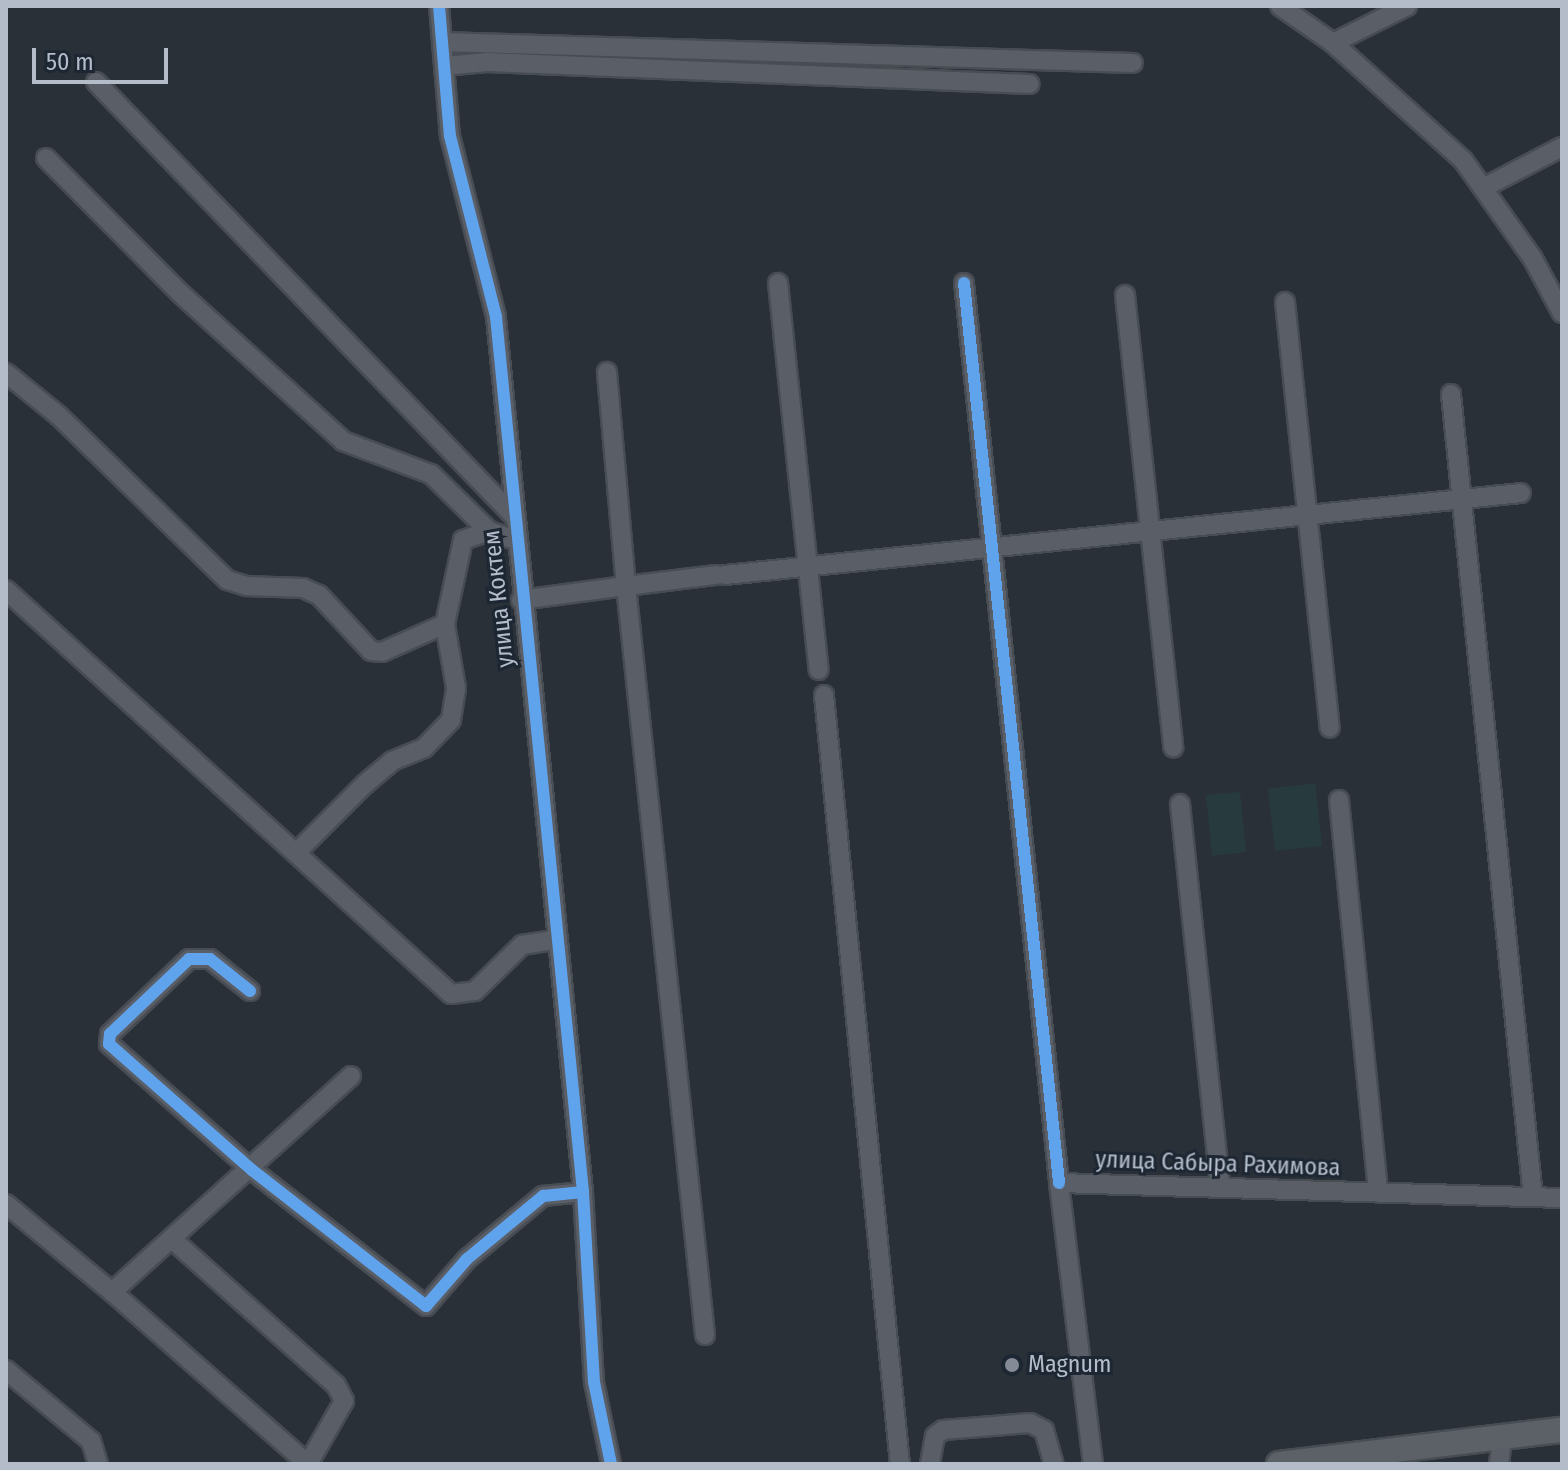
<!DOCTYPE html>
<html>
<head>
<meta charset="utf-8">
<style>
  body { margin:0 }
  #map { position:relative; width:1568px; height:1470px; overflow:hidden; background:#2a3038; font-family:"Fira Sans Condensed",sans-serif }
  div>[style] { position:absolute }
  .green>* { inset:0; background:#273a3e }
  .roads { filter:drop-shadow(2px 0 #484c53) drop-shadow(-2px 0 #484c53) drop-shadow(0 2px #484c53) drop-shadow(0 -2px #484c53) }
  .minor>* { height:18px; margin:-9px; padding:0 9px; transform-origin:9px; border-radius:9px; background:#5a5e66 }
  .major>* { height:24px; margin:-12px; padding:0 12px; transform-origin:12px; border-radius:12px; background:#5c6168 }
  .cycleway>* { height:12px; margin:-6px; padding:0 6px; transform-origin:6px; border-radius:6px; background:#60a3ed }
  .dots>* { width:22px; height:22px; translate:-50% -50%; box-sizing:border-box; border:4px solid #1d2633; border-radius:50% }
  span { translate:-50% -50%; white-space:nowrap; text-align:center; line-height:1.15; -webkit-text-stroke:6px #1d2633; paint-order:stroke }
  .street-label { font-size:24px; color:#b4bcc9 }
  .poi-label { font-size:24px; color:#b4bcc9 }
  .left { translate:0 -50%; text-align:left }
  .frame { position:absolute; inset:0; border:8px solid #b4bcc9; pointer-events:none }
  .scale { position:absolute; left:32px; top:48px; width:136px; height:36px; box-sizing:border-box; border:4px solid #b4bcc9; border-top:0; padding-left:10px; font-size:24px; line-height:28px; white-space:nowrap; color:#b4bcc9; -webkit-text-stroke:6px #1d2633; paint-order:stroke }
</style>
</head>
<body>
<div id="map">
  <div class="green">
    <i style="clip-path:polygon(1315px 783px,1322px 846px,1275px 851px,1268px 789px)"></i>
    <i style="clip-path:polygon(1240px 792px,1246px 852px,1212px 856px,1206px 795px)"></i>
  </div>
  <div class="roads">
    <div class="minor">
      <i style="left:439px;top:6px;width:130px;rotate:85.2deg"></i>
      <i style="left:450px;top:136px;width:187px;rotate:75.7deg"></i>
      <i style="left:496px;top:317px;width:879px;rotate:84.32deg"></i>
      <i style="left:1280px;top:6px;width:65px;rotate:34.9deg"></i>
      <i style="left:1333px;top:43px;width:83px;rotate:-26.6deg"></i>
      <i style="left:442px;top:42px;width:691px;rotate:1.74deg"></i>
      <i style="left:1333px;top:43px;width:175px;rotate:42deg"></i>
      <i style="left:1463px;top:160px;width:121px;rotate:54.7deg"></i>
      <i style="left:1533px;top:259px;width:61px;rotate:61.8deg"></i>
      <i style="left:444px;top:66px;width:43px;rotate:-5.3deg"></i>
      <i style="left:487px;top:62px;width:543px;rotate:2.32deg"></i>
      <i style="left:96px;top:82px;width:601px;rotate:46.08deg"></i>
      <i style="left:46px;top:158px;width:190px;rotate:45.2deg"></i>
      <i style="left:180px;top:293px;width:220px;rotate:42.2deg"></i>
      <i style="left:343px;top:441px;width:94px;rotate:20.6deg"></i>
      <i style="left:431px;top:474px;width:81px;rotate:44.5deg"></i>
      <i style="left:1485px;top:187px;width:87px;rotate:-27.5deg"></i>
      <i style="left:778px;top:283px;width:389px;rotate:84deg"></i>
      <i style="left:964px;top:283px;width:905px;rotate:83.97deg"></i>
      <i style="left:1125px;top:295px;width:455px;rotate:83.9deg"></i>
      <i style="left:1285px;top:302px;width:428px;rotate:84deg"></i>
      <i style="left:6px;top:373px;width:68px;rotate:39.1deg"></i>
      <i style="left:59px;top:416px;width:235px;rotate:44.3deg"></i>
      <i style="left:227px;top:580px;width:21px;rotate:17deg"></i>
      <i style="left:247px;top:586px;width:56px;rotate:2deg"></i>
      <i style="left:303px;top:588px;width:17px;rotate:24deg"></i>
      <i style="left:319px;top:595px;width:76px;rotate:47.1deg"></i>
      <i style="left:371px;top:651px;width:11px;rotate:5deg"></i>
      <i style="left:382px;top:652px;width:69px;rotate:-24deg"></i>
      <i style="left:445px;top:624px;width:86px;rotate:-77.9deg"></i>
      <i style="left:463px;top:540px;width:28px;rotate:-19deg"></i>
      <i style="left:489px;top:531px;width:28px;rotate:19deg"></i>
      <i style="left:1451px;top:394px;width:807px;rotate:84.17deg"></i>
      <i style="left:725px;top:575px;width:800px;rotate:-5.88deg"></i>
      <i style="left:6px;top:590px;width:601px;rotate:42.24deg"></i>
      <i style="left:451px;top:994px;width:24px;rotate:-7deg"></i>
      <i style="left:475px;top:991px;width:66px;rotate:-44.4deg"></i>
      <i style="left:522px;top:945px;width:33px;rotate:-9deg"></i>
      <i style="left:521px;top:600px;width:106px;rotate:-7.6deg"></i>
      <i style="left:626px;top:586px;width:215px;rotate:-95.1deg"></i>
      <i style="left:824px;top:695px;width:773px;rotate:84.36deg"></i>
      <i style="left:1339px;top:800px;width:394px;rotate:84.3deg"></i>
      <i style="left:1180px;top:804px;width:385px;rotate:84deg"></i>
      <i style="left:296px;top:853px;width:98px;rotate:-45deg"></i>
      <i style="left:365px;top:784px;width:35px;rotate:-40deg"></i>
      <i style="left:392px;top:761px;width:35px;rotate:-22deg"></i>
      <i style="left:424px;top:748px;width:39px;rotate:-46deg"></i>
      <i style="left:451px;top:720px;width:32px;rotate:-81deg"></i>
      <i style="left:456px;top:688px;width:65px;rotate:-99.8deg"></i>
      <i style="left:250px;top:991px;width:51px;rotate:-141.3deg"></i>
      <i style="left:210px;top:959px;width:21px;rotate:180deg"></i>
      <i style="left:189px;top:959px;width:109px;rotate:136.5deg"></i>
      <i style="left:110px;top:1034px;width:10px;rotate:96deg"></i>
      <i style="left:109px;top:1044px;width:191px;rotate:41.4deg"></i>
      <i style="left:252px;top:1170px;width:221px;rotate:38deg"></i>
      <i style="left:426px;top:1306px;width:62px;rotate:-48.9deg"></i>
      <i style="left:467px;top:1259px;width:99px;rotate:-39.7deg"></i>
      <i style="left:543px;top:1196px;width:40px;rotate:-5.7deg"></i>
      <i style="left:583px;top:1192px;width:190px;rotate:86.7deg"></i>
      <i style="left:594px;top:1382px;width:84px;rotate:78.3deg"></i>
      <i style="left:6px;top:1204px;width:138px;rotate:39.7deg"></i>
      <i style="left:173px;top:1240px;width:218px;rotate:41.7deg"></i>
      <i style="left:336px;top:1385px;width:18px;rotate:63deg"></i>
      <i style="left:344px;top:1401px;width:73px;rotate:119.7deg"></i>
      <i style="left:705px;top:1335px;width:753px;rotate:-96.02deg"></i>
      <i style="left:626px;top:586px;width:91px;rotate:-7deg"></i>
      <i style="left:6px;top:1370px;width:111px;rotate:39.9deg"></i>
      <i style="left:91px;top:1441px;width:24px;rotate:73deg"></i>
      <i style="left:308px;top:1464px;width:261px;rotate:-138.7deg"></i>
      <i style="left:112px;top:1292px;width:322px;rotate:-42.1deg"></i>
      <i style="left:930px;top:1464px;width:28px;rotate:-80deg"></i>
      <i style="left:935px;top:1436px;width:10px;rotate:-37deg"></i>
      <i style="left:943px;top:1430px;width:87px;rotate:-4.6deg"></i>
      <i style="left:1030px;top:1423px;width:16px;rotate:27deg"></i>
      <i style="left:1044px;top:1430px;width:35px;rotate:74deg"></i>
      <i style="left:1093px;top:1464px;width:283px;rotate:-96.9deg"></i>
      <i style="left:1059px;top:1183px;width:503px;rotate:1.71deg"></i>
      <i style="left:1499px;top:1464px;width:26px;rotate:-83deg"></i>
    </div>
    <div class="major">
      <i style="left:1279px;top:1464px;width:285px;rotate:-6.9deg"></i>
    </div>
  </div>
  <div class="cycleway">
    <i style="left:439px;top:6px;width:130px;rotate:85.2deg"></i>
    <i style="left:450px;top:136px;width:187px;rotate:75.7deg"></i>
    <i style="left:496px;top:317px;width:879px;rotate:84.32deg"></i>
    <i style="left:964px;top:283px;width:905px;rotate:83.97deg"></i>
    <i style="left:250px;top:991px;width:51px;rotate:-141.3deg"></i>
    <i style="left:210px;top:959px;width:21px;rotate:180deg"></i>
    <i style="left:189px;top:959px;width:109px;rotate:136.5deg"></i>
    <i style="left:110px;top:1034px;width:10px;rotate:96deg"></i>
    <i style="left:109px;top:1044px;width:191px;rotate:41.4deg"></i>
    <i style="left:252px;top:1170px;width:221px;rotate:38deg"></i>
    <i style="left:426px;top:1306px;width:62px;rotate:-48.9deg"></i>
    <i style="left:467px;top:1259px;width:99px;rotate:-39.7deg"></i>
    <i style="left:543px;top:1196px;width:40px;rotate:-5.7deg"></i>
    <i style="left:583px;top:1192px;width:190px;rotate:86.7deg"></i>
    <i style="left:594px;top:1382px;width:84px;rotate:78.3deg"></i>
  </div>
  <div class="dots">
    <i style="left:1012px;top:1365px;background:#848b96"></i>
  </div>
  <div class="street-label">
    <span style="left:499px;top:599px;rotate:-96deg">улица Коктем</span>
    <span style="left:1218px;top:1164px;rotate:2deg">улица Сабыра Рахимова</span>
  </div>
  <div class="poi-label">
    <span class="left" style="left:1028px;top:1365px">Magnum</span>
  </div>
  <div class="frame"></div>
  <div class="scale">50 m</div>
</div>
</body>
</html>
